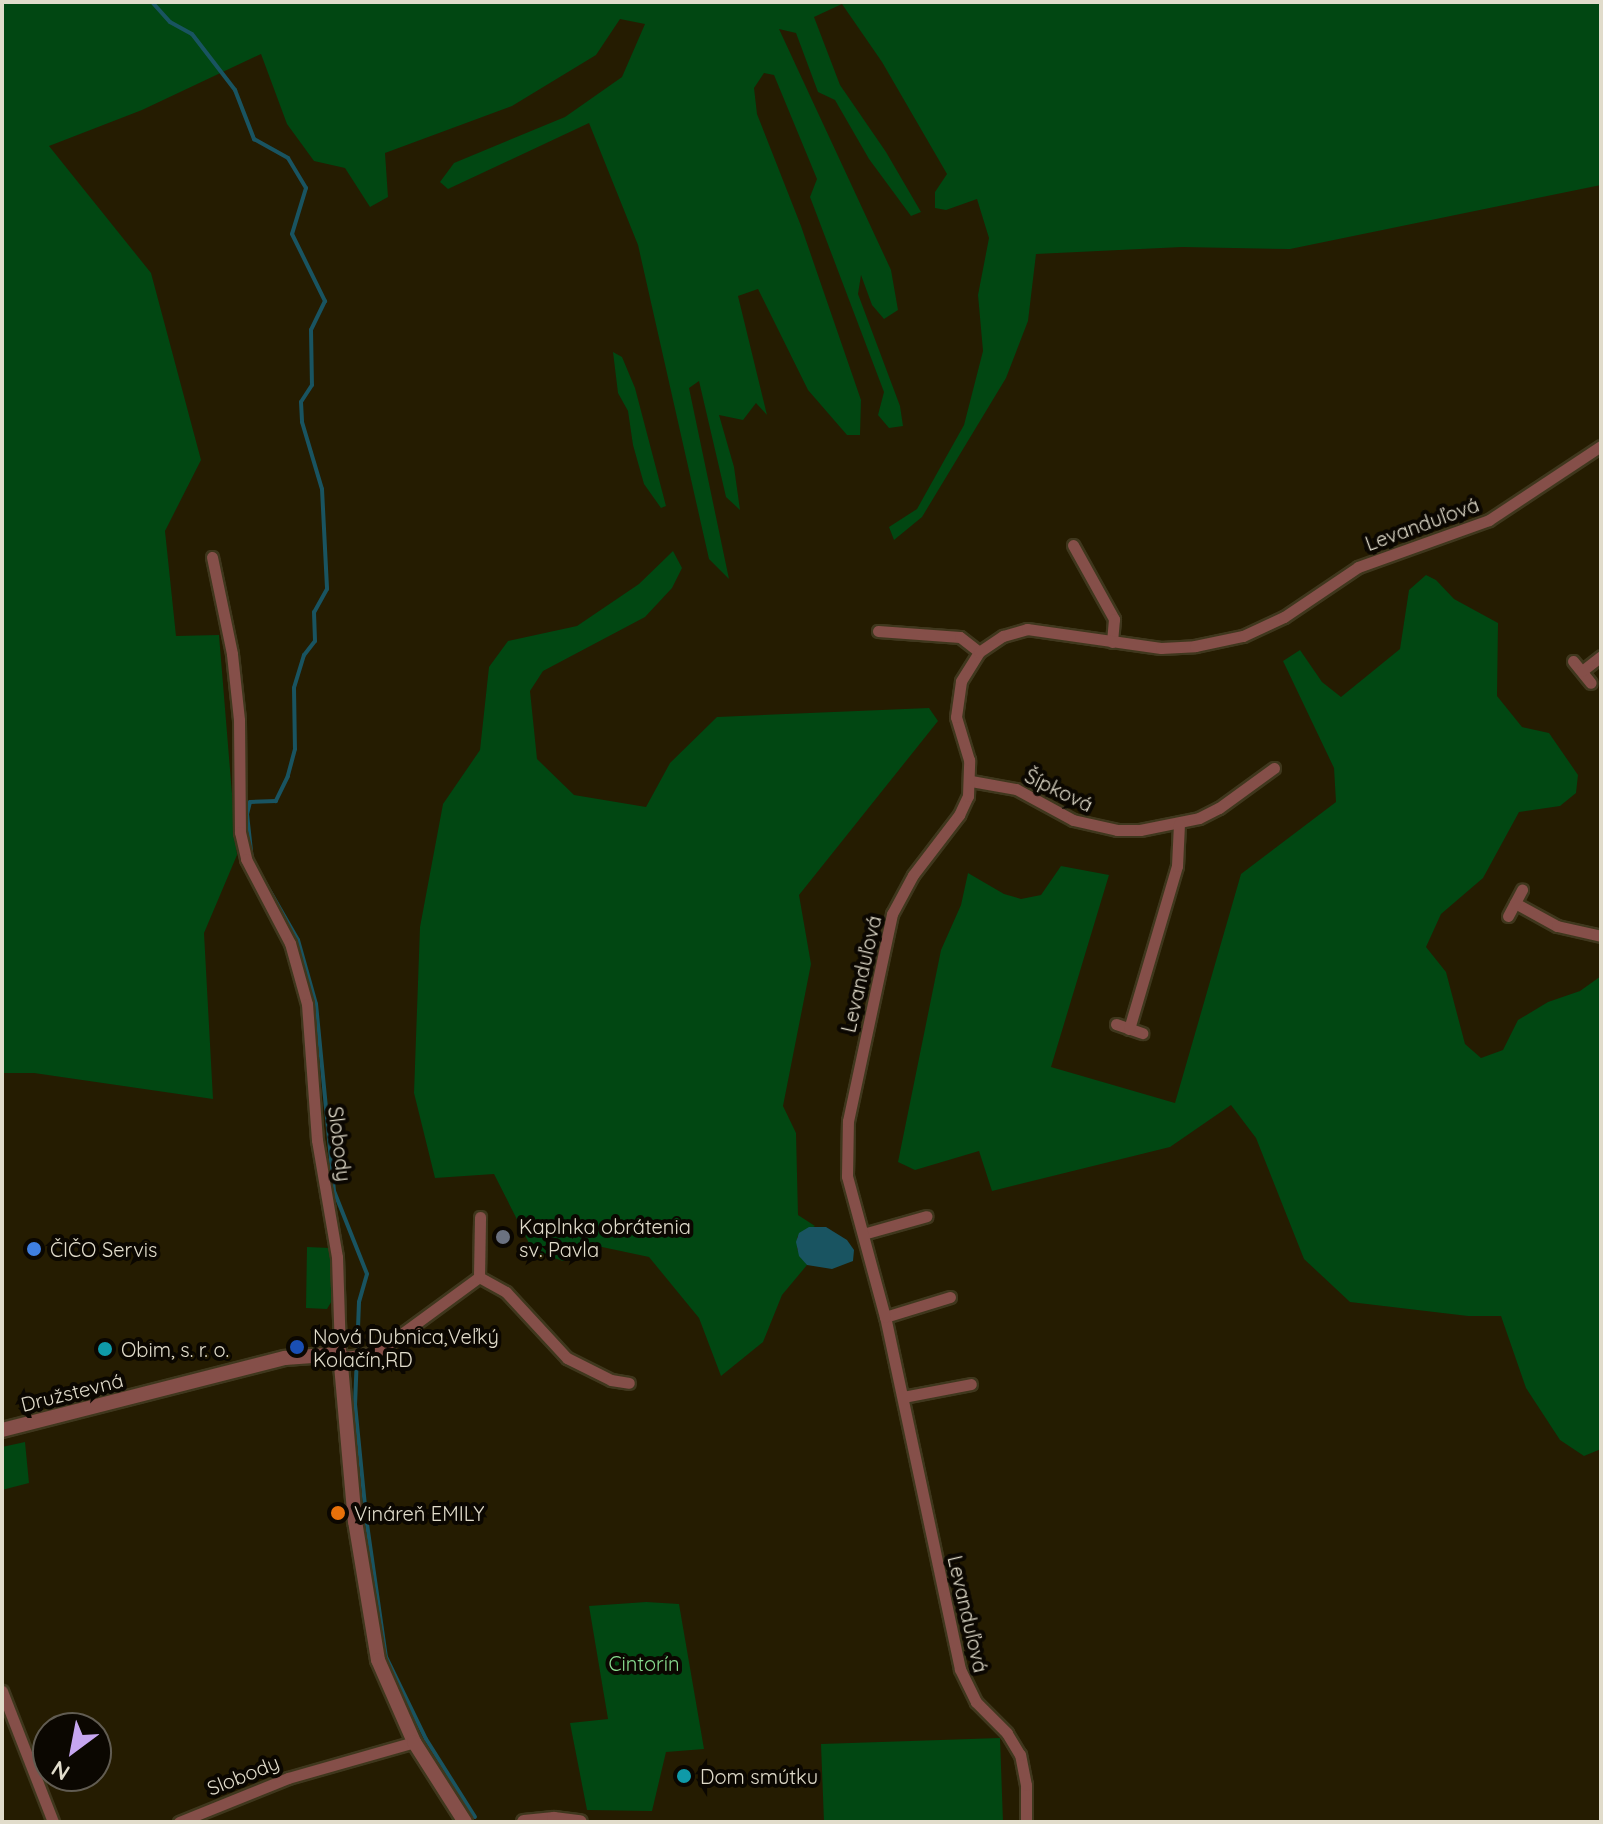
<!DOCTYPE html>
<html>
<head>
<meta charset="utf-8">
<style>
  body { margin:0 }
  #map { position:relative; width:1603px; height:1824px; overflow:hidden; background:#251c01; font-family:Quicksand,sans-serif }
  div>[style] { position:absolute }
  .green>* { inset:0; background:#014712 }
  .water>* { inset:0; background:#195461 }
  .stream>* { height:4px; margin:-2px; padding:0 2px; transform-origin:2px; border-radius:2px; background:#195461 }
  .roads { filter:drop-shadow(2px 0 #3f371d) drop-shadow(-2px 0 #3f371d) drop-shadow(0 2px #3f371d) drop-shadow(0 -2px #3f371d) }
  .minor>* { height:11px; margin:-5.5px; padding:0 5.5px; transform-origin:5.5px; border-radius:5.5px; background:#854f49 }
  .tertiary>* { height:14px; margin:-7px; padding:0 7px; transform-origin:7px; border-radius:7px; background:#854f49 }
  .dots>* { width:22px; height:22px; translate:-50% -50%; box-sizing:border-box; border:4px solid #0b0701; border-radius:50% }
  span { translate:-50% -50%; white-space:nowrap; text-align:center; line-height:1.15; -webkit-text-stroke:8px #0b0701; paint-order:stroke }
  .street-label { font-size:20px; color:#e1dccb }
  .poi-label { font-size:20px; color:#e1dccb }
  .left { translate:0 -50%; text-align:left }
  .park-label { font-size:20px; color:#88dc8f }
  .frame { position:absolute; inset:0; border:4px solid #e1dccb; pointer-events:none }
  .north { position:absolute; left:32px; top:1712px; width:80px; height:80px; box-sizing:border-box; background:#0b0701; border:2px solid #615c52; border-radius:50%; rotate:212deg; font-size:22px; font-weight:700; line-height:32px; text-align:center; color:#e1dccb }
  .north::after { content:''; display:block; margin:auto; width:28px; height:36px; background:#c6a6f0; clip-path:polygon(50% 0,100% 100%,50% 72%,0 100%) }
</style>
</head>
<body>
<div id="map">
  <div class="green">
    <i style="clip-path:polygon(2px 2px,1601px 2px,1601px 185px,1290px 249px,1182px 247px,1036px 254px,1028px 321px,1006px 378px,922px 517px,894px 540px,889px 527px,917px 509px,964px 425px,983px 351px,978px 295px,989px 238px,977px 199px,946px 210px,935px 208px,935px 192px,947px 174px,882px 62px,842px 4px,814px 17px,840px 85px,886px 152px,921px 212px,911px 216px,869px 159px,835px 100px,818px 92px,796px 33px,779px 29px,891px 270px,898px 310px,884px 319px,872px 305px,861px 275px,858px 294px,900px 406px,903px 426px,889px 428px,878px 415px,884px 392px,810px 197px,817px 179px,774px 75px,764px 73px,754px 88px,757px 114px,801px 226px,861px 400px,860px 435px,847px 435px,808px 390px,758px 289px,738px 296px,767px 415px,756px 403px,743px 420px,719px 415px,734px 467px,740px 510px,726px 497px,699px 381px,689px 388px,729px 579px,709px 559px,638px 245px,589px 123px,448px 189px,440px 182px,454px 163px,565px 117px,622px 77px,645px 24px,620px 19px,596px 55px,512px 106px,385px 153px,388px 197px,370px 207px,345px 168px,314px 161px,287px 124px,261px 54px,142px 110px,49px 146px,151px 273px,201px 460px,165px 531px,176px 636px,219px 635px,237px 855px,204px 933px,213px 1099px,34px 1073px,2px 1073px)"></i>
    <i style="clip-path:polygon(613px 352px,622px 357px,635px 388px,666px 506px,661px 508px,644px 484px,633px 445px,628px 411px,618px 393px)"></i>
    <i style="clip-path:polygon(673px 551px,682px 568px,672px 588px,645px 617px,543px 671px,530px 691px,537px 759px,574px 795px,646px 807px,670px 763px,717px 717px,929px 708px,938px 721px,799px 895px,811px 964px,783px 1106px,796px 1133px,798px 1215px,815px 1226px,797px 1237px,797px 1249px,807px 1265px,782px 1295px,763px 1342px,721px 1376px,699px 1318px,649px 1257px,602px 1247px,563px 1261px,533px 1251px,494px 1174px,435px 1178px,414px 1093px,420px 927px,443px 804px,480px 750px,489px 667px,508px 641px,577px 626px,639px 584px)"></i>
    <i style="clip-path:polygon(1426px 575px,1436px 580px,1454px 599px,1498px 623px,1497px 696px,1522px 727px,1549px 733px,1578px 775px,1576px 793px,1560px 806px,1519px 812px,1483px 878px,1441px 914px,1426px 947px,1446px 972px,1465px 1044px,1481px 1058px,1503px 1050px,1518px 1020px,1548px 1002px,1580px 991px,1601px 976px,1601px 1449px,1584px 1456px,1560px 1440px,1526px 1388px,1501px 1316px,1468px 1316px,1350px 1302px,1304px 1259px,1256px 1138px,1231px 1105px,1170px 1147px,992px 1191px,979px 1151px,915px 1170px,898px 1162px,941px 950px,961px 905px,968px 873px,1004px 894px,1021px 899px,1041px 895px,1061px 866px,1109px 875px,1051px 1067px,1175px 1103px,1241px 874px,1336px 802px,1334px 768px,1283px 661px,1300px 650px,1322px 682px,1341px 697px,1400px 649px,1409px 590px)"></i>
    <i style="clip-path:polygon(307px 1247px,330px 1248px,333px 1299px,327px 1309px,306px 1308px)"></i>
    <i style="clip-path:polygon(25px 1442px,29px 1483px,2px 1490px,2px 1447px)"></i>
    <i style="clip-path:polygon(646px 1602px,679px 1604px,704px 1749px,666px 1752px,652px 1811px,587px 1810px,570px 1723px,608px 1719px,589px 1606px)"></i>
    <i style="clip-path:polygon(1000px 1738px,1003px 1822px,824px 1822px,821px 1744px)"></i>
  </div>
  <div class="water">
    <i style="clip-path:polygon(809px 1227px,826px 1227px,847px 1240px,854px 1250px,853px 1261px,832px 1269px,807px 1265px,799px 1256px,796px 1242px,799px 1233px)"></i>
  </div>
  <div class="stream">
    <i style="left:152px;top:2px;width:27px;rotate:48deg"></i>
    <i style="left:170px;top:22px;width:25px;rotate:29deg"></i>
    <i style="left:192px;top:34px;width:71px;rotate:52.5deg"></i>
    <i style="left:235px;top:90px;width:53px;rotate:68.8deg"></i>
    <i style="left:254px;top:139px;width:39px;rotate:29deg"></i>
    <i style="left:288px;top:158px;width:35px;rotate:59deg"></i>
    <i style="left:306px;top:188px;width:48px;rotate:106.9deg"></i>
    <i style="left:292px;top:234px;width:75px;rotate:63.8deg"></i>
    <i style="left:325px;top:301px;width:32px;rotate:116deg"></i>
    <i style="left:311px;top:330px;width:55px;rotate:89deg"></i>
    <i style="left:312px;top:385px;width:20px;rotate:123deg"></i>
    <i style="left:301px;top:402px;width:20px;rotate:87deg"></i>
    <i style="left:302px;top:422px;width:70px;rotate:73.4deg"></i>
    <i style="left:322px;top:489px;width:100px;rotate:87.1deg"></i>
    <i style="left:327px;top:589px;width:26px;rotate:119deg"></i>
    <i style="left:314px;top:612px;width:29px;rotate:88deg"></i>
    <i style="left:315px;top:641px;width:18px;rotate:128deg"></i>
    <i style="left:304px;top:655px;width:34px;rotate:107deg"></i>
    <i style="left:294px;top:688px;width:61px;rotate:89.1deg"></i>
    <i style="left:295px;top:749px;width:28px;rotate:105deg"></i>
    <i style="left:288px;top:776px;width:28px;rotate:116deg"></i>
    <i style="left:276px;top:801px;width:26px;rotate:178deg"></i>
    <i style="left:250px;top:802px;width:12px;rotate:104deg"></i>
    <i style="left:247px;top:814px;width:46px;rotate:83.8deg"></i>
    <i style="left:252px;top:860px;width:92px;rotate:60.1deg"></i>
    <i style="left:298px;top:940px;width:66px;rotate:74.3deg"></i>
    <i style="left:316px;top:1004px;width:188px;rotate:84.5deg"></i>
    <i style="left:334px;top:1191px;width:89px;rotate:68.3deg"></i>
    <i style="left:367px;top:1274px;width:29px;rotate:106deg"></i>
    <i style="left:359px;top:1302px;width:102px;rotate:92.2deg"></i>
    <i style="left:355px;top:1404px;width:114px;rotate:84.4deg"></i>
    <i style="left:366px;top:1517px;width:141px;rotate:81.9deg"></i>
    <i style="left:386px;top:1657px;width:91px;rotate:64deg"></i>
    <i style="left:426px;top:1739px;width:92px;rotate:57.9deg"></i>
  </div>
  <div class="roads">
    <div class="minor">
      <i style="left:1073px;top:545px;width:85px;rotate:61deg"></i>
      <i style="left:1114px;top:619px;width:23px;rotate:95deg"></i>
      <i style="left:212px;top:557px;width:99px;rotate:78.3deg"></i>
      <i style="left:232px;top:654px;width:66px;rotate:83.9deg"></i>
      <i style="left:239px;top:720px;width:112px;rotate:89.5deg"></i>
      <i style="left:240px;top:832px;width:28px;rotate:77deg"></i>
      <i style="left:246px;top:859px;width:95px;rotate:62.4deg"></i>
      <i style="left:290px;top:943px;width:63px;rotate:74.4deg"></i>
      <i style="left:307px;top:1004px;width:136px;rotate:85.8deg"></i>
      <i style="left:317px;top:1140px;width:119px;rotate:80.3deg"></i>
      <i style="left:337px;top:1257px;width:97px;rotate:88.2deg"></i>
      <i style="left:878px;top:631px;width:82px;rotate:4.2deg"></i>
      <i style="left:960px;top:637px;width:24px;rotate:38deg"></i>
      <i style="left:1573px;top:661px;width:28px;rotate:51deg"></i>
      <i style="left:1582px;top:671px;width:24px;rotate:-38deg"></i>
      <i style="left:971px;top:781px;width:46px;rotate:10.1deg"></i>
      <i style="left:1016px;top:789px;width:65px;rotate:28.5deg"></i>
      <i style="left:1073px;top:820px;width:45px;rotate:12.8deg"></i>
      <i style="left:1117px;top:830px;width:23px"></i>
      <i style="left:1140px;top:830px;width:60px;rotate:-11.5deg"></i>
      <i style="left:1199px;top:818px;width:22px;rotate:-27deg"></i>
      <i style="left:1219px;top:808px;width:68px;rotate:-36deg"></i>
      <i style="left:1515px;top:903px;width:48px;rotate:28.7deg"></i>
      <i style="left:1557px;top:926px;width:45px;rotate:12.8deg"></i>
      <i style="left:1508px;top:916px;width:30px;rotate:-62deg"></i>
      <i style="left:1116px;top:1024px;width:28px;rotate:19deg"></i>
      <i style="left:1129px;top:1029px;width:170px;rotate:-73.6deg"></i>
      <i style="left:1177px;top:866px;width:42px;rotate:-87.3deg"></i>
      <i style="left:863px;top:1234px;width:66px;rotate:-15.7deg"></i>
      <i style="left:479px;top:1277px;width:31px;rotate:29deg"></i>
      <i style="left:506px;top:1292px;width:90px;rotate:47.3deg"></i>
      <i style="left:567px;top:1358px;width:49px;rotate:26.6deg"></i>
      <i style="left:611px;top:1380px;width:18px;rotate:9deg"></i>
      <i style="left:885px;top:1317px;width:68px;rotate:-17.1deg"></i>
      <i style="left:340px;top:1358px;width:37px;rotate:-9deg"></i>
      <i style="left:377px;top:1352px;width:127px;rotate:-36.3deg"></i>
      <i style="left:479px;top:1277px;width:60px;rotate:-89deg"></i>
      <i style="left:903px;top:1397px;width:69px;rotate:-10.8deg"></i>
      <i style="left:2px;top:1691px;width:141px;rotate:68.7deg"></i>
      <i style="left:179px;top:1822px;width:118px;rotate:-22deg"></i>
      <i style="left:288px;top:1778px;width:131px;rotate:-15.9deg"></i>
      <i style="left:1026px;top:1822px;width:37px;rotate:-90deg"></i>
      <i style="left:1026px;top:1785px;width:31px;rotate:-101deg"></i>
      <i style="left:1020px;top:1755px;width:26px;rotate:-121deg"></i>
      <i style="left:1007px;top:1733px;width:44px;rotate:-135deg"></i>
      <i style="left:976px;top:1702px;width:37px;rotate:-116deg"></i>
      <i style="left:960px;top:1669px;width:360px;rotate:-102deg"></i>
      <i style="left:885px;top:1317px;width:146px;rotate:-105.1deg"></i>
      <i style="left:847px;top:1176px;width:55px;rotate:-89deg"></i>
      <i style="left:848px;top:1121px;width:212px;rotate:-78deg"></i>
      <i style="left:892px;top:914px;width:44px;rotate:-61.7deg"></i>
      <i style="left:913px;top:875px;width:76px;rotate:-52.5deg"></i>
      <i style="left:959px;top:815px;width:21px;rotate:-65deg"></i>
      <i style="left:968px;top:796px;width:36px;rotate:-88deg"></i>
      <i style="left:969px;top:760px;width:45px;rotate:-106.8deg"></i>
      <i style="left:956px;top:717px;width:36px;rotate:-82deg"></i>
      <i style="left:961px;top:681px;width:34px;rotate:-58deg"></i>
      <i style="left:979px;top:652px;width:29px;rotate:-34deg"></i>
      <i style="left:1003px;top:636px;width:25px;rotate:-16deg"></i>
      <i style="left:1027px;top:629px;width:135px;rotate:8.1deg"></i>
      <i style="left:1161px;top:648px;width:34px;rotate:-3deg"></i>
      <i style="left:1195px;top:646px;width:49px;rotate:-11.8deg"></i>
      <i style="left:1243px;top:636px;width:45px;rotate:-24.9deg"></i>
      <i style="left:1284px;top:617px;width:89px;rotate:-34deg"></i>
      <i style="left:1358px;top:567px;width:139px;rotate:-19.7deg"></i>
      <i style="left:1489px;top:520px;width:134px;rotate:-33.5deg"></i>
    </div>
    <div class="tertiary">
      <i style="left:2px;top:1430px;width:292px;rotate:-14.3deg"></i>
      <i style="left:285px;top:1358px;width:55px;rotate:-4.2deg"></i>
      <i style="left:340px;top:1354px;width:168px;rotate:84.9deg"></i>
      <i style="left:355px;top:1521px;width:141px;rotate:80.6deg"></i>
      <i style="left:378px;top:1660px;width:90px;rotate:66.3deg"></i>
      <i style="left:414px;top:1742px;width:95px;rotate:57.5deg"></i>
      <i style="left:524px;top:1822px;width:30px;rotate:-6deg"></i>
      <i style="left:554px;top:1819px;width:26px;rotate:7deg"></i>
    </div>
  </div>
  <div class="dots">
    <i style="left:503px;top:1237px;background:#6b7280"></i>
    <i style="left:34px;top:1249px;background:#3f7fe0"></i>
    <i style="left:297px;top:1347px;background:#1a4fb4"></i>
    <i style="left:105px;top:1349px;background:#0f9aa8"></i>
    <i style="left:338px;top:1513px;background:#e8710a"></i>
    <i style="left:684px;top:1776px;background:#0f9aa8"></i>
  </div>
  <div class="street-label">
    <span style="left:1422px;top:524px;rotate:-20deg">Levanduľová</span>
    <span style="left:1059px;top:790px;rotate:26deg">Šípková</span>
    <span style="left:861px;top:974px;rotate:-77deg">Levanduľová</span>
    <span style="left:340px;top:1144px;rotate:83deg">Slobody</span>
    <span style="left:72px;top:1392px;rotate:-14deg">Družstevná</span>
    <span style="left:968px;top:1614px;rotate:77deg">Levanduľová</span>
    <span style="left:243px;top:1775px;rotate:-22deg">Slobody</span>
  </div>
  <div class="poi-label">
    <span class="left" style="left:519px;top:1238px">Kaplnka obrátenia<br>sv. Pavla</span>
    <span class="left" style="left:50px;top:1249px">ČIČO Servis</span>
    <span class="left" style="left:313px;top:1348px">Nová Dubnica,Veľký<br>Kolačín,RD</span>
    <span class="left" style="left:121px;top:1349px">Obim, s. r. o.</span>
    <span class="left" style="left:354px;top:1513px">Vináreň EMILY</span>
    <span class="left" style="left:700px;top:1776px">Dom smútku</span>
  </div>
  <div class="park-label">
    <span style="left:644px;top:1663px">Cintorín</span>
  </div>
  <div class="frame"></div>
  <div class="north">N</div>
</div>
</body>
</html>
